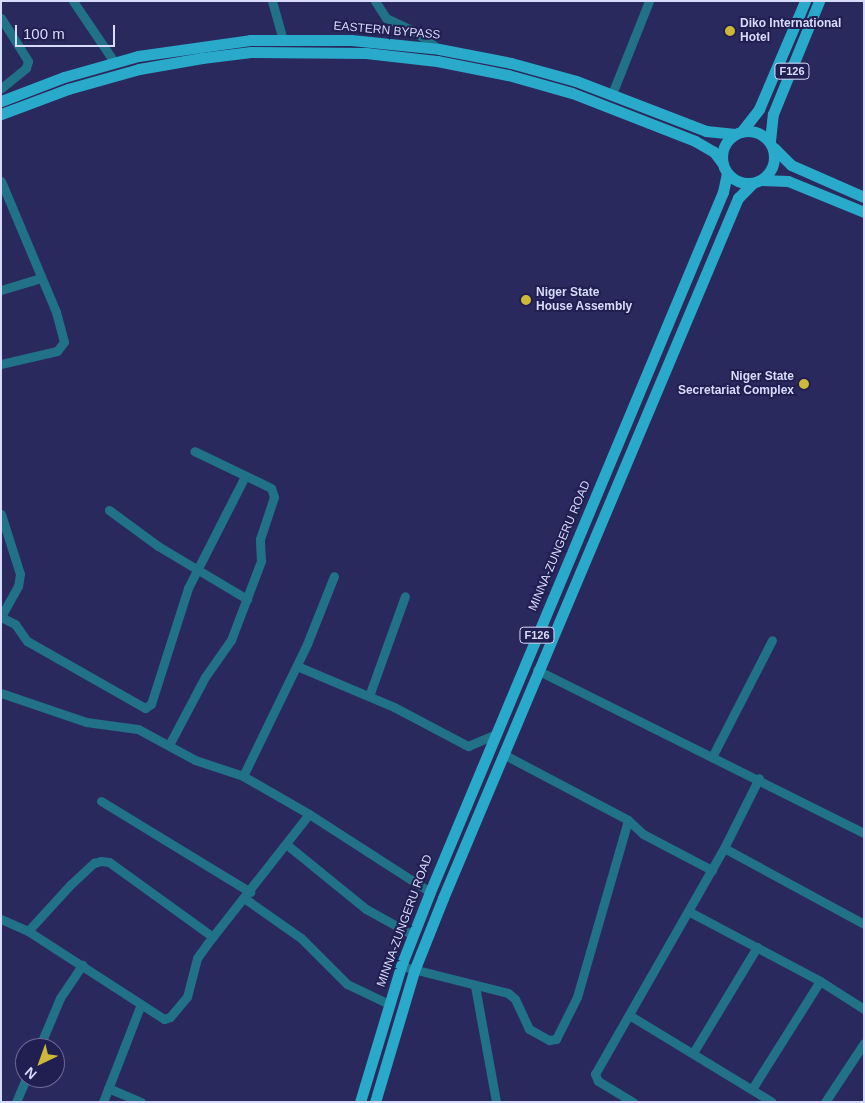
<!DOCTYPE html>
<html>
<head>
<meta charset="utf-8">
<style>
  body { margin:0 }
  #map { position:relative; width:865px; height:1103px; overflow:hidden; background:#2a295d; font-family:Helvetica,sans-serif }
  div>[style] { position:absolute }
  .minor>* { height:9px; margin:-4.5px; padding:0 4.5px; transform-origin:4.5px; border-radius:4.5px; background:#217187 }
  .major>* { height:11px; margin:-5.5px; padding:0 5.5px; transform-origin:5.5px; border-radius:5.5px; background:#2aaacb }
  .major>.ring { margin:-5.5px; padding:0; box-sizing:content-box; background:none; border:11px solid #2aaacb; border-radius:50% }
  .dots>* { width:14px; height:14px; translate:-50% -50%; box-sizing:border-box; border:2px solid #211f52; border-radius:50% }
  span { translate:-50% -50%; white-space:nowrap; text-align:center; line-height:1.15; -webkit-text-stroke:4px #211f52; paint-order:stroke }
  .shield-label span { padding:1px 4px; background:#211f52; border:1px solid; border-radius:4px; -webkit-text-stroke-width:0 }
  .shield-label { font-size:11px; color:#d8dcfc; font-weight:700 }
  .poi-label { font-size:12px; color:#d8dcfc; font-weight:700 }
  .left { translate:0 -50%; text-align:left }
  .right { translate:-100% -50%; text-align:right }
  .street-label { font-size:12px; color:#d8dcfc }
  .frame { position:absolute; inset:0; border:2px solid #d8dcfc; pointer-events:none }
  .north { position:absolute; left:15px; top:1038px; width:50px; height:50px; box-sizing:border-box; background:#211f52; border:1px solid #6a6b96; border-radius:50%; rotate:222deg; font-size:14px; font-weight:700; line-height:20px; text-align:center; color:#d8dcfc }
  .north::after { content:''; display:block; margin:auto; width:18px; height:22px; background:#cdb938; clip-path:polygon(50% 0,100% 100%,50% 72%,0 100%) }
  .scale { position:absolute; left:15px; top:25px; width:100px; height:22px; box-sizing:border-box; border:2px solid #d8dcfc; border-top:0; padding-left:6px; font-size:15px; line-height:18px; white-space:nowrap; color:#d8dcfc; -webkit-text-stroke:4px #211f52; paint-order:stroke }
</style>
</head>
<body>
<div id="map">
  <div class="minor">
    <i style="left:73px;top:1px;width:75px;rotate:55.9deg"></i>
    <i style="left:272px;top:1px;width:41px;rotate:74.2deg"></i>
    <i style="left:375px;top:1px;width:20px;rotate:57deg"></i>
    <i style="left:386px;top:18px;width:29px;rotate:25deg"></i>
    <i style="left:412px;top:30px;width:33px;rotate:35deg"></i>
    <i style="left:1px;top:18px;width:51px;rotate:57.9deg"></i>
    <i style="left:28px;top:61px;width:7px;rotate:106deg"></i>
    <i style="left:26px;top:68px;width:32px;rotate:141deg"></i>
    <i style="left:612px;top:94px;width:100px;rotate:-68.3deg"></i>
    <i style="left:1px;top:181px;width:142px;rotate:67.2deg"></i>
    <i style="left:56px;top:312px;width:31px;rotate:75deg"></i>
    <i style="left:64px;top:342px;width:11px;rotate:128deg"></i>
    <i style="left:57px;top:351px;width:57px;rotate:166.9deg"></i>
    <i style="left:1px;top:290px;width:42px;rotate:-16.7deg"></i>
    <i style="left:109px;top:510px;width:61px;rotate:36.3deg"></i>
    <i style="left:158px;top:546px;width:104px;rotate:30.8deg"></i>
    <i style="left:1px;top:514px;width:63px;rotate:72.4deg"></i>
    <i style="left:20px;top:574px;width:12px;rotate:99deg"></i>
    <i style="left:18px;top:586px;width:35px;rotate:119deg"></i>
    <i style="left:1px;top:617px;width:16px;rotate:27deg"></i>
    <i style="left:15px;top:624px;width:21px;rotate:55deg"></i>
    <i style="left:27px;top:641px;width:136px;rotate:29.6deg"></i>
    <i style="left:145px;top:708px;width:7px;rotate:-34deg"></i>
    <i style="left:151px;top:704px;width:122px;rotate:-72.3deg"></i>
    <i style="left:188px;top:588px;width:126px;rotate:-63deg"></i>
    <i style="left:297px;top:666px;width:105px;rotate:22.9deg"></i>
    <i style="left:394px;top:707px;width:84px;rotate:27.8deg"></i>
    <i style="left:468px;top:746px;width:26px;rotate:-23deg"></i>
    <i style="left:537px;top:670px;width:365px;rotate:26.5deg"></i>
    <i style="left:1px;top:693px;width:90px;rotate:18.8deg"></i>
    <i style="left:86px;top:722px;width:52px;rotate:7.7deg"></i>
    <i style="left:138px;top:729px;width:65px;rotate:28.5deg"></i>
    <i style="left:195px;top:760px;width:51px;rotate:18.4deg"></i>
    <i style="left:243px;top:776px;width:76px;rotate:29.9deg"></i>
    <i style="left:309px;top:814px;width:144px;rotate:32.8deg"></i>
    <i style="left:369px;top:696px;width:106px;rotate:-70.2deg"></i>
    <i style="left:169px;top:745px;width:77px;rotate:-62.1deg"></i>
    <i style="left:205px;top:677px;width:45px;rotate:-54.9deg"></i>
    <i style="left:231px;top:640px;width:85px;rotate:-69.2deg"></i>
    <i style="left:261px;top:561px;width:22px;rotate:-93deg"></i>
    <i style="left:260px;top:539px;width:44px;rotate:-71.6deg"></i>
    <i style="left:274px;top:497px;width:9px;rotate:-108deg"></i>
    <i style="left:271px;top:488px;width:85px;rotate:-154.3deg"></i>
    <i style="left:503px;top:754px;width:141px;rotate:27.8deg"></i>
    <i style="left:628px;top:820px;width:21px;rotate:43deg"></i>
    <i style="left:643px;top:834px;width:78px;rotate:27.6deg"></i>
    <i style="left:713px;top:755px;width:129px;rotate:-62.8deg"></i>
    <i style="left:243px;top:776px;width:147px;rotate:-64.1deg"></i>
    <i style="left:307px;top:644px;width:73px;rotate:-68.3deg"></i>
    <i style="left:101px;top:801px;width:175px;rotate:31.4deg"></i>
    <i style="left:286px;top:844px;width:103px;rotate:39.1deg"></i>
    <i style="left:366px;top:909px;width:54px;rotate:29deg"></i>
    <i style="left:724px;top:848px;width:159px;rotate:28.5deg"></i>
    <i style="left:244px;top:898px;width:70px;rotate:35.1deg"></i>
    <i style="left:301px;top:938px;width:65px;rotate:45deg"></i>
    <i style="left:347px;top:984px;width:47px;rotate:25.5deg"></i>
    <i style="left:688px;top:911px;width:149px;rotate:27.9deg"></i>
    <i style="left:820px;top:981px;width:52px;rotate:32.5deg"></i>
    <i style="left:1px;top:919px;width:30px;rotate:24deg"></i>
    <i style="left:28px;top:931px;width:162px;rotate:32.9deg"></i>
    <i style="left:164px;top:1019px;width:6px;rotate:-18deg"></i>
    <i style="left:170px;top:1017px;width:26px;rotate:-50deg"></i>
    <i style="left:187px;top:997px;width:40px;rotate:-75.6deg"></i>
    <i style="left:197px;top:958px;width:17px;rotate:-54deg"></i>
    <i style="left:207px;top:944px;width:165px;rotate:-51.9deg"></i>
    <i style="left:28px;top:931px;width:62px;rotate:-47.6deg"></i>
    <i style="left:70px;top:885px;width:33px;rotate:-43deg"></i>
    <i style="left:94px;top:863px;width:7px;rotate:-16deg"></i>
    <i style="left:101px;top:861px;width:8px;rotate:7deg"></i>
    <i style="left:109px;top:862px;width:128px;rotate:35.8deg"></i>
    <i style="left:401px;top:966px;width:110px;rotate:14.2deg"></i>
    <i style="left:508px;top:993px;width:9px;rotate:41deg"></i>
    <i style="left:515px;top:999px;width:33px;rotate:65deg"></i>
    <i style="left:529px;top:1029px;width:23px;rotate:29deg"></i>
    <i style="left:549px;top:1040px;width:7px;rotate:-8deg"></i>
    <i style="left:556px;top:1039px;width:47px;rotate:-63.4deg"></i>
    <i style="left:577px;top:997px;width:184px;rotate:-73.9deg"></i>
    <i style="left:475px;top:986px;width:118px;rotate:79.7deg"></i>
    <i style="left:629px;top:1015px;width:167px;rotate:31.3deg"></i>
    <i style="left:39px;top:1048px;width:54px;rotate:-67.2deg"></i>
    <i style="left:60px;top:998px;width:40px;rotate:-56deg"></i>
    <i style="left:693px;top:1053px;width:124px;rotate:-58.9deg"></i>
    <i style="left:108px;top:1088px;width:36px;rotate:23deg"></i>
    <i style="left:752px;top:1089px;width:128px;rotate:-57.8deg"></i>
    <i style="left:16px;top:1102px;width:26px;rotate:-67deg"></i>
    <i style="left:103px;top:1102px;width:105px;rotate:-68.8deg"></i>
    <i style="left:633px;top:1102px;width:41px;rotate:-149deg"></i>
    <i style="left:598px;top:1081px;width:8px;rotate:-113deg"></i>
    <i style="left:595px;top:1074px;width:260px;rotate:-60.3deg"></i>
    <i style="left:724px;top:848px;width:78px;rotate:-63.4deg"></i>
    <i style="left:825px;top:1102px;width:71px;rotate:-56.5deg"></i>
  </div>
  <div class="major">
    <i style="left:1px;top:101px;width:67px;rotate:-20.9deg"></i>
    <i style="left:64px;top:77px;width:77px;rotate:-15.8deg"></i>
    <i style="left:138px;top:56px;width:113px;rotate:-8.1deg"></i>
    <i style="left:250px;top:40px;width:101px"></i>
    <i style="left:351px;top:40px;width:88px;rotate:5.8deg"></i>
    <i style="left:439px;top:49px;width:73px;rotate:11deg"></i>
    <i style="left:511px;top:63px;width:67px;rotate:15.5deg"></i>
    <i style="left:576px;top:81px;width:139px;rotate:21deg"></i>
    <i style="left:706px;top:131px;width:29px;rotate:6deg"></i>
    <i style="left:1px;top:114px;width:72px;rotate:-20.5deg"></i>
    <i style="left:68px;top:89px;width:74px;rotate:-15.7deg"></i>
    <i style="left:139px;top:69px;width:64px;rotate:-9.9deg"></i>
    <i style="left:202px;top:58px;width:49px;rotate:-7deg"></i>
    <i style="left:251px;top:52px;width:115px;rotate:0.5deg"></i>
    <i style="left:366px;top:53px;width:71px;rotate:6.4deg"></i>
    <i style="left:437px;top:61px;width:72px;rotate:11.2deg"></i>
    <i style="left:508px;top:75px;width:66px;rotate:15.7deg"></i>
    <i style="left:572px;top:93px;width:132px;rotate:21.3deg"></i>
    <i style="left:695px;top:141px;width:22px;rotate:30deg"></i>
    <i style="left:714px;top:152px;width:15px;rotate:53deg"></i>
    <i class="ring" style="left:722px;top:131px;width:41px;height:41px"></i>
    <i style="left:742px;top:131px;width:28px;rotate:-52deg"></i>
    <i style="left:759px;top:109px;width:117px;rotate:-66.9deg"></i>
    <i style="left:770px;top:141px;width:27px;rotate:-84deg"></i>
    <i style="left:773px;top:114px;width:122px;rotate:-67.8deg"></i>
    <i style="left:774px;top:148px;width:24px;rotate:45deg"></i>
    <i style="left:791px;top:165px;width:80px;rotate:23.7deg"></i>
    <i style="left:761px;top:180px;width:27px;rotate:2deg"></i>
    <i style="left:788px;top:181px;width:82px;rotate:22.2deg"></i>
    <i style="left:360px;top:1102px;width:142px;rotate:-73.2deg"></i>
    <i style="left:401px;top:966px;width:79px;rotate:-68.6deg"></i>
    <i style="left:430px;top:892px;width:759px;rotate:-67.29deg"></i>
    <i style="left:723px;top:192px;width:19px;rotate:-78deg"></i>
    <i style="left:375px;top:1102px;width:137px;rotate:-73.4deg"></i>
    <i style="left:414px;top:971px;width:79px;rotate:-68.3deg"></i>
    <i style="left:443px;top:898px;width:760px;rotate:-67.15deg"></i>
    <i style="left:738px;top:198px;width:21px;rotate:-45deg"></i>
  </div>
  <div class="dots">
    <i style="left:730px;top:31px;background:#cdb938"></i>
    <i style="left:526px;top:300px;background:#cdb938"></i>
    <i style="left:804px;top:384px;background:#cdb938"></i>
  </div>
  <div class="shield-label">
    <span style="left:792px;top:71px">F126</span>
    <span style="left:537px;top:635px">F126</span>
  </div>
  <div class="poi-label">
    <span class="left" style="left:740px;top:31px">Diko International<br>Hotel</span>
    <span class="left" style="left:536px;top:300px">Niger State<br>House Assembly</span>
    <span class="right" style="left:794px;top:384px">Niger State<br>Secretariat Complex</span>
  </div>
  <div class="street-label">
    <span style="left:387px;top:31px;rotate:5deg">EASTERN BYPASS</span>
    <span style="left:560px;top:546px;rotate:-67deg">MINNA-ZUNGERU ROAD</span>
    <span style="left:405px;top:921px;rotate:-70deg">MINNA-ZUNGERU ROAD</span>
  </div>
  <div class="frame"></div>
  <div class="north">N</div>
  <div class="scale">100 m</div>
</div>
</body>
</html>
